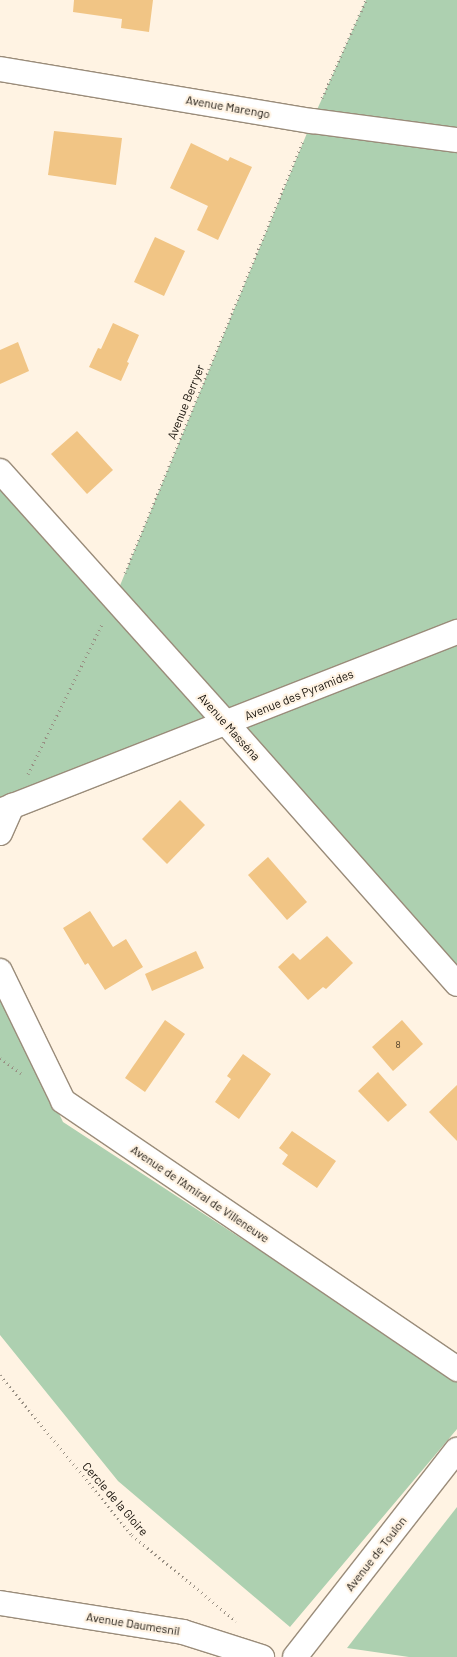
<!DOCTYPE html>
<html>
<head>
<meta charset="utf-8">
<style>
  body { margin:0 }
  #map { position:relative; width:457px; height:1657px; overflow:hidden; background:#fff3e3; font-family:Barlow,sans-serif }
  div>[style] { position:absolute }
  .green>* { inset:0; background:#add0b0 }
  .building>* { inset:0; background:#f1c585 }
  .path>* { height:3px; margin-top:-1.5px; transform-origin:0; background:repeating-linear-gradient(90deg,#999084 0 1px,transparent 0 5px) }
  .roads { filter:drop-shadow(1px 0 #9a8c7a) drop-shadow(-1px 0 #9a8c7a) drop-shadow(0 1px #9a8c7a) drop-shadow(0 -1px #9a8c7a) }
  .minor>* { height:24px; margin:-12px; padding:0 12px; transform-origin:12px; border-radius:12px; background:#fff }
  span { translate:-50% -50%; white-space:nowrap; text-align:center; line-height:1.15; -webkit-text-stroke:4.5px #fff3e3; paint-order:stroke }
  .number-label { font-size:10px; color:#4b3c27 }
  .number-label span { -webkit-text-stroke-width:0 }
  .street-label { font-size:12px; color:#140f08 }
</style>
</head>
<body>
<div id="map">
  <div class="green">
    <i style="clip-path:polygon(366px 0,457px 0,457px 984px,114px 600px,312px 121px)"></i>
    <i style="clip-path:polygon(0 487px,206px 720px,0 801px)"></i>
    <i style="clip-path:polygon(0 990px,63px 1122px,457px 1379px,457px 1429px,290px 1627px,118px 1481px,0 1335px)"></i>
    <i style="clip-path:polygon(457px 1507px,457px 1657px,409px 1657px,347px 1648px)"></i>
  </div>
  <div class="building">
    <i style="clip-path:polygon(74px 0,153px 0,149px 32px,121px 28px,122px 19px,73px 12px)"></i>
    <i style="clip-path:polygon(54px 131px,122px 138px,116px 185px,48px 175px)"></i>
    <i style="clip-path:polygon(191px 143px,228px 161px,230px 157px,252px 167px,218px 240px,197px 230px,208px 206px,170px 188px)"></i>
    <i style="clip-path:polygon(155px 237px,185px 251px,164px 296px,134px 282px)"></i>
    <i style="clip-path:polygon(113px 323px,139px 335px,127px 362px,129px 363px,121px 381px,89px 367px,98px 348px,101px 349px)"></i>
    <i style="clip-path:polygon(18px 342px,29px 371px,0 384px,0 350px)"></i>
    <i style="clip-path:polygon(77px 431px,113px 470px,87px 494px,51px 454px)"></i>
    <i style="clip-path:polygon(180px 800px,205px 825px,167px 864px,142px 839px)"></i>
    <i style="clip-path:polygon(268px 857px,307px 902px,287px 920px,248px 875px)"></i>
    <i style="clip-path:polygon(90px 911px,113px 947px,126px 939px,143px 967px,105px 990px,88px 963px,85px 965px,63px 928px)"></i>
    <i style="clip-path:polygon(327px 936px,353px 963px,326px 989px,323px 987px,308px 1000px,278px 967px,293px 953px,300px 960px)"></i>
    <i style="clip-path:polygon(196px 951px,204px 968px,152px 991px,145px 974px)"></i>
    <i style="clip-path:polygon(165px 1020px,185px 1034px,145px 1092px,125px 1078px)"></i>
    <i style="clip-path:polygon(402px 1020px,423px 1044px,393px 1071px,372px 1047px)"></i>
    <i style="clip-path:polygon(243px 1054px,271px 1074px,239px 1119px,215px 1102px,231px 1079px,227px 1076px)"></i>
    <i style="clip-path:polygon(378px 1072px,407px 1105px,388px 1122px,358px 1091px)"></i>
    <i style="clip-path:polygon(457px 1085px,457px 1141px,429px 1112px)"></i>
    <i style="clip-path:polygon(292px 1131px,336px 1161px,317px 1188px,282px 1164px,288px 1155px,279px 1148px)"></i>
  </div>
  <div class="path">
    <i style="left:322px;top:98px;width:107px;rotate:-65.8deg"></i>
    <i style="left:125px;top:573px;width:466px;rotate:-67.6deg"></i>
    <i style="left:28px;top:774px;width:169px;rotate:-63.7deg"></i>
    <i style="left:0;top:1058px;width:26px;rotate:36deg"></i>
    <i style="left:0;top:1375px;width:207px;rotate:50.5deg"></i>
    <i style="left:132px;top:1535px;width:135px;rotate:39.6deg"></i>
  </div>
  <div class="roads">
    <div class="minor">
      <i style="left:0;top:69px;width:316px;rotate:9.5deg"></i>
      <i style="left:312px;top:121px;width:146px;rotate:7.5deg"></i>
      <i style="left:0;top:471px;width:340px;rotate:48.1deg"></i>
      <i style="left:227px;top:724px;width:347px;rotate:48.5deg"></i>
      <i style="left:0;top:811px;width:491px;rotate:-21.4deg"></i>
      <i style="left:0;top:833px;width:30px;rotate:-66deg"></i>
      <i style="left:0;top:971px;width:144px;rotate:64.1deg"></i>
      <i style="left:63px;top:1101px;width:477px;rotate:34.2deg"></i>
      <i style="left:0;top:1603px;width:185px;rotate:9deg"></i>
      <i style="left:183px;top:1632px;width:83px;rotate:17.6deg"></i>
      <i style="left:295px;top:1657px;width:263px;rotate:-52deg"></i>
    </div>
  </div>
  <div class="number-label">
    <span style="left:398px;top:1045px">8</span>
  </div>
  <div class="street-label">
    <span style="left:228px;top:107px;rotate:10deg">Avenue Marengo</span>
    <span style="left:186px;top:402px;rotate:-68deg">Avenue Berryer</span>
    <span style="left:299px;top:695px;rotate:-22deg">Avenue des Pyramides</span>
    <span style="left:229px;top:727px;rotate:48deg">Avenue Masséna</span>
    <span style="left:200px;top:1194px;rotate:34deg">Avenue de l'Amiral de Villeneuve</span>
    <span style="left:115px;top:1499px;rotate:49deg">Cercle de la Gloire</span>
    <span style="left:376px;top:1554px;rotate:-52deg">Avenue de Toulon</span>
    <span style="left:133px;top:1624px;rotate:9deg">Avenue Daumesnil</span>
  </div>
</div>
</body>
</html>
